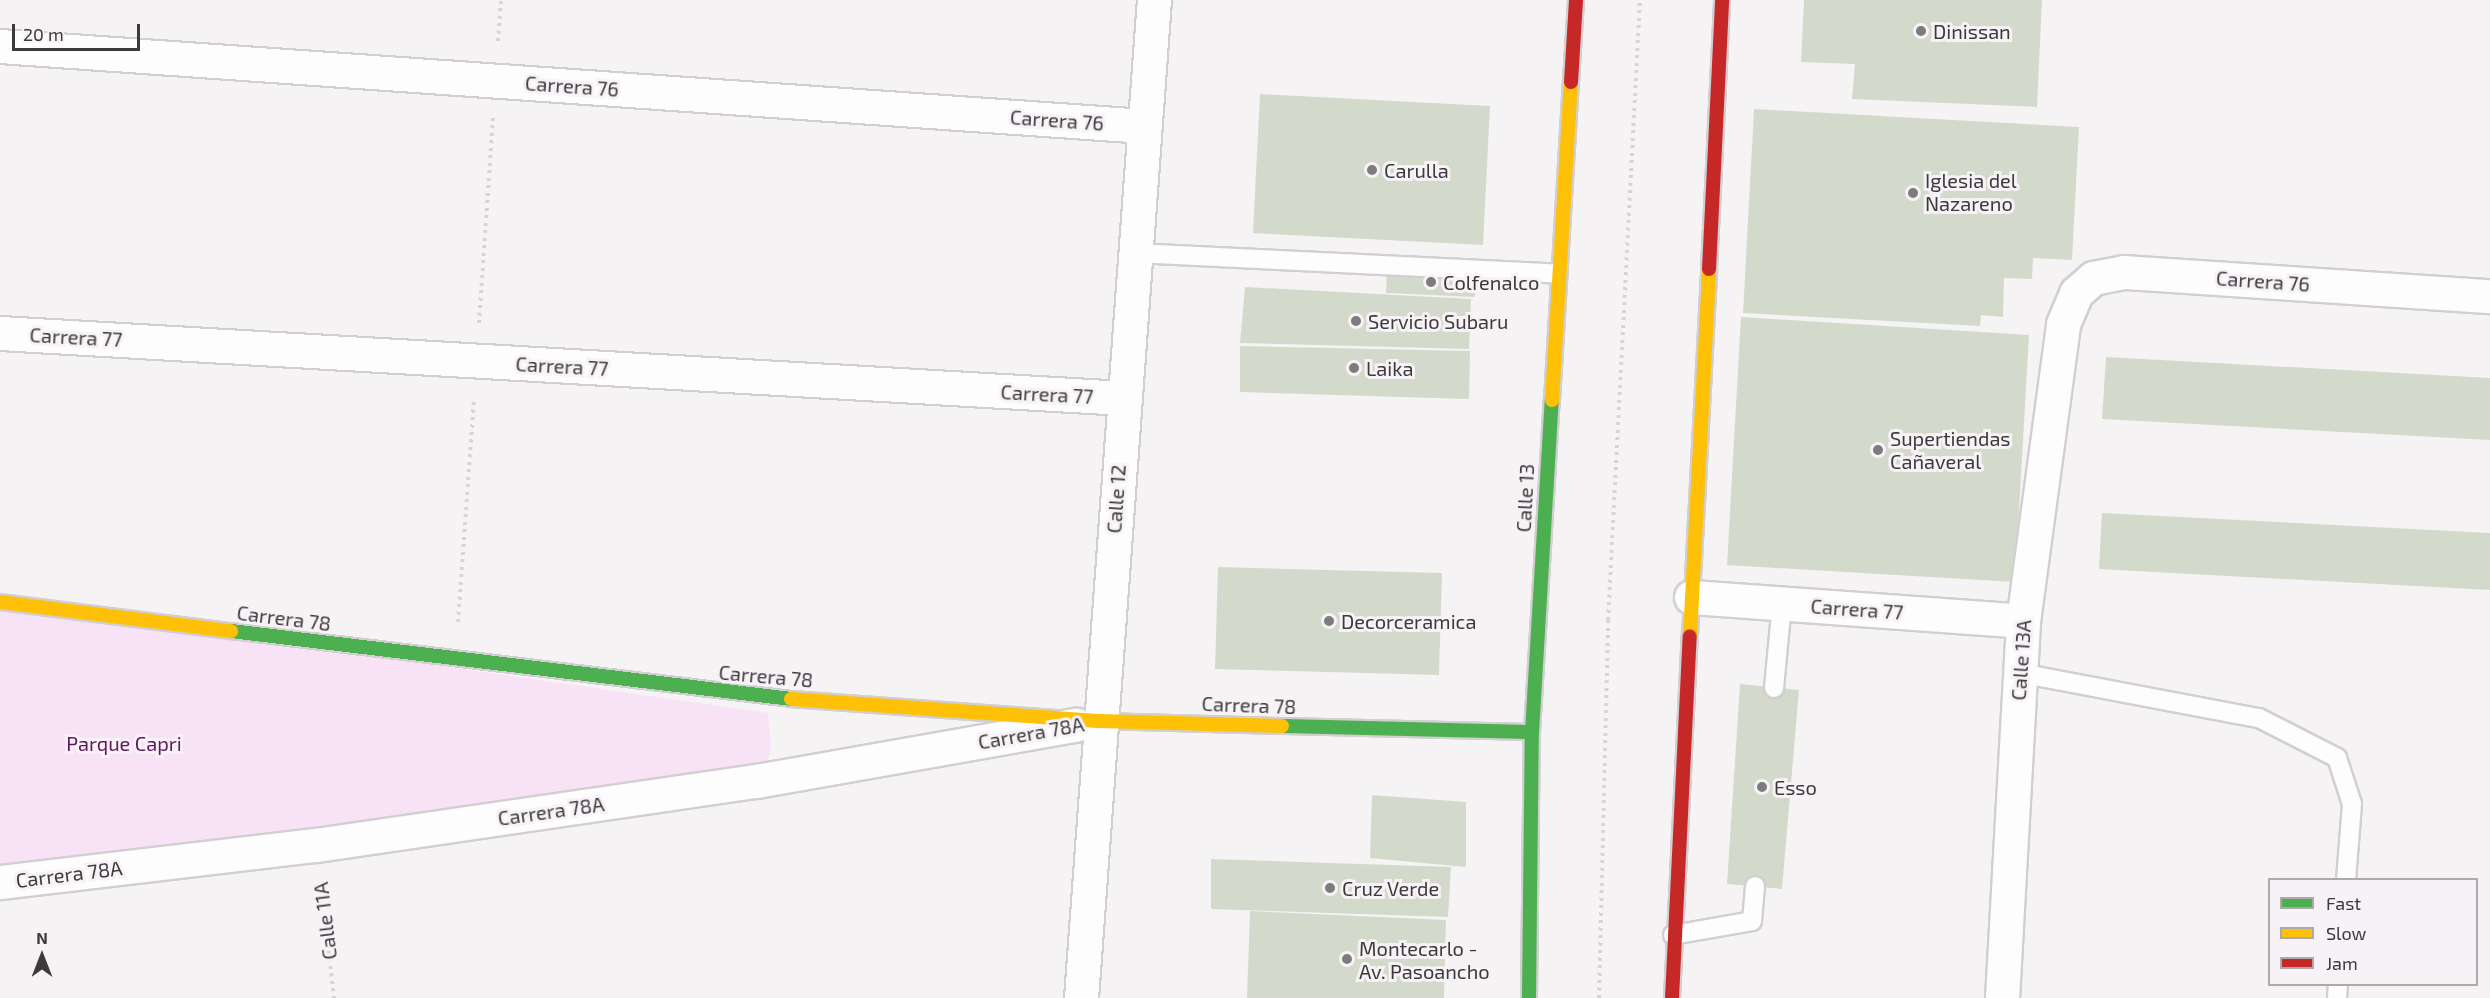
<!DOCTYPE html>
<html>
<head>
<meta charset="utf-8">
<style>
  body { margin:0 }
  #map { position:relative; width:2490px; height:998px; overflow:hidden; background:#f6f3f5; font-family:"Exo 2",sans-serif }
  div>[style] { position:absolute }
  .green>* { inset:0; background:#f8e2f6 }
  .building>* { inset:0; background:#d4dacb }
  .path>* { height:4px; margin-top:-2px; transform-origin:0; background:repeating-linear-gradient(90deg,#d6d4d6 0 3px,transparent 0 7.5px) }
  .roads { filter:drop-shadow(2px 0 #d1cfd1) drop-shadow(-2px 0 #d1cfd1) drop-shadow(0 2px #d1cfd1) drop-shadow(0 -2px #d1cfd1) }
  .lane>* { height:18px; margin:-9px; padding:0 9px; transform-origin:9px; border-radius:9px; background:#fefdfe }
  .street>* { height:33px; margin:-16.5px; padding:0 16.5px; transform-origin:16.5px; border-radius:16.5px; background:#fefdfe }
  .fast>* { height:14px; margin:-7px; padding:0 7px; transform-origin:7px; border-radius:7px; background:#4caf50 }
  .slow>* { height:14px; margin:-7px; padding:0 7px; transform-origin:7px; border-radius:7px; background:#ffc107 }
  .jam>* { height:14px; margin:-7px; padding:0 7px; transform-origin:7px; border-radius:7px; background:#c62828 }
  .dots>* { width:16px; height:16px; translate:-50% -50%; box-sizing:border-box; border:3px solid #f7f2f6; border-radius:50% }
  span { translate:-50% -50%; white-space:nowrap; text-align:center; line-height:1.15; -webkit-text-stroke:6px #f7f2f6; paint-order:stroke }
  .poi-label { font-size:20px; color:#3c3a3c }
  .left { translate:0 -50%; text-align:left }
  .street-label { font-size:20px; color:#3c3a3c }
  .park-label { font-size:20px; color:#62165e }
  .legend { position:absolute; left:2268px; top:878px; width:210px; height:108px; box-sizing:border-box; background:#f7f2f6; border:2px solid #aca8ac; margin:0; padding:8px 10px; list-style:none; font-size:18px; color:#3c3a3c }
  .legend li { display:flex; align-items:center; gap:12px; height:30px }
  .legend b { width:30px; border:2px solid #aca8ac }
  .north { position:absolute; left:12px; top:926px; width:60px; height:60px; -webkit-text-stroke:4px #f7f2f6; paint-order:stroke; rotate:0deg; font-size:16px; font-weight:700; line-height:24px; text-align:center; color:#3c3a3c }
  .north::after { content:''; display:block; margin:auto; width:21px; height:27px; background:#3c3a3c; clip-path:polygon(50% 0,100% 100%,50% 72%,0 100%) }
  .scale { position:absolute; left:12px; top:24px; width:128px; height:27px; box-sizing:border-box; border:3px solid #3c3a3c; border-top:0; padding-left:8px; font-size:18px; line-height:21px; white-space:nowrap; color:#3c3a3c; -webkit-text-stroke:4px #f7f2f6; paint-order:stroke }
</style>
</head>
<body>
<div id="map">
  <div class="green">
    <i style="clip-path:polygon(0 602px,768px 713px,771px 749px,766px 765px,0 882px)"></i>
  </div>
  <div class="building">
    <i style="clip-path:polygon(1804px 0,2042px 0,2037px 107px,1852px 99px,1855px 64px,1801px 62px)"></i>
    <i style="clip-path:polygon(1260px 94px,1490px 106px,1483px 245px,1253px 233px)"></i>
    <i style="clip-path:polygon(1754px 109px,2079px 127px,2072px 260px,2033px 258px,2032px 279px,2004px 278px,2003px 317px,1981px 315px,1980px 326px,1743px 313px)"></i>
    <i style="clip-path:polygon(1387px 268px,1475px 272px,1475px 297px,1386px 293px)"></i>
    <i style="clip-path:polygon(1245px 287px,1471px 299px,1469px 349px,1240px 343px)"></i>
    <i style="clip-path:polygon(1741px 317px,2029px 335px,2015px 582px,1727px 565px)"></i>
    <i style="clip-path:polygon(1240px 346px,1470px 351px,1469px 399px,1240px 392px)"></i>
    <i style="clip-path:polygon(2106px 357px,2490px 378px,2490px 440px,2102px 419px)"></i>
    <i style="clip-path:polygon(2102px 513px,2490px 533px,2490px 590px,2099px 569px)"></i>
    <i style="clip-path:polygon(1218px 567px,1442px 573px,1439px 675px,1215px 669px)"></i>
    <i style="clip-path:polygon(1740px 684px,1799px 690px,1782px 889px,1727px 884px)"></i>
    <i style="clip-path:polygon(1372px 795px,1466px 802px,1466px 867px,1370px 858px)"></i>
    <i style="clip-path:polygon(1211px 859px,1451px 867px,1448px 917px,1211px 909px)"></i>
    <i style="clip-path:polygon(1250px 911px,1446px 920px,1444px 998px,1247px 998px)"></i>
  </div>
  <div class="path">
    <i style="left:498px;top:41px;width:41px;rotate:-85.8deg"></i>
    <i style="left:479px;top:323px;width:206px;rotate:-86.1deg"></i>
    <i style="left:458px;top:622px;width:224px;rotate:-85.9deg"></i>
    <i style="left:321px;top:884px;width:115px;rotate:83.5deg"></i>
    <i style="left:1599px;top:998px;width:378px;rotate:-88.6deg"></i>
    <i style="left:1608px;top:620px;width:621px;rotate:-87.05deg"></i>
  </div>
  <div class="roads">
    <div class="lane">
      <i style="left:1134px;top:253px;width:423px;rotate:2.8deg"></i>
      <i style="left:2020px;top:673px;width:243px;rotate:10.7deg"></i>
      <i style="left:2259px;top:718px;width:88px;rotate:27.1deg"></i>
      <i style="left:2337px;top:758px;width:48px;rotate:71.9deg"></i>
      <i style="left:2352px;top:804px;width:76px;rotate:94.5deg"></i>
      <i style="left:1774px;top:688px;width:84px;rotate:-84.6deg"></i>
      <i style="left:1673px;top:935px;width:80px;rotate:-10deg"></i>
      <i style="left:1752px;top:921px;width:35px;rotate:-85deg"></i>
      <i style="left:2337px;top:998px;width:14px;rotate:-86deg"></i>
    </div>
    <div class="street">
      <i style="left:0;top:46px;width:1147px;rotate:4deg"></i>
      <i style="left:0;top:333px;width:1125px;rotate:3.31deg"></i>
      <i style="left:1691px;top:597px;width:333px;rotate:4.1deg"></i>
      <i style="left:0;top:882px;width:318px;rotate:-6.7deg"></i>
      <i style="left:316px;top:845px;width:446px;rotate:-8.3deg"></i>
      <i style="left:757px;top:781px;width:324px;rotate:-10deg"></i>
      <i style="left:1081px;top:998px;width:1001px;rotate:-85.82deg"></i>
      <i style="left:2002px;top:998px;width:378px;rotate:-86.8deg"></i>
      <i style="left:2023px;top:621px;width:300px;rotate:-82.3deg"></i>
      <i style="left:2063px;top:324px;width:34px;rotate:-67deg"></i>
      <i style="left:2076px;top:293px;width:23px;rotate:-41deg"></i>
      <i style="left:2093px;top:278px;width:32px;rotate:-11deg"></i>
      <i style="left:2124px;top:272px;width:367px;rotate:3.8deg"></i>
    </div>
    <div class="fast">
      <i style="left:231px;top:631px;width:564px;rotate:6.92deg"></i>
      <i style="left:1282px;top:726px;width:250px;rotate:1.4deg"></i>
      <i style="left:1529px;top:998px;width:266px;rotate:-89.4deg"></i>
      <i style="left:1532px;top:732px;width:333px;rotate:-86.6deg"></i>
    </div>
    <div class="slow">
      <i style="left:1552px;top:400px;width:319px;rotate:-86.6deg"></i>
      <i style="left:0;top:602px;width:233px;rotate:7.2deg"></i>
      <i style="left:1690px;top:636px;width:367px;rotate:-87deg"></i>
      <i style="left:791px;top:699px;width:310px;rotate:4.1deg"></i>
      <i style="left:1100px;top:721px;width:182px;rotate:1.6deg"></i>
    </div>
    <div class="jam">
      <i style="left:1571px;top:82px;width:82px;rotate:-86.5deg"></i>
      <i style="left:1709px;top:269px;width:269px;rotate:-87.2deg"></i>
      <i style="left:1672px;top:998px;width:362px;rotate:-87.2deg"></i>
    </div>
  </div>
  <div class="dots">
    <i style="left:1921px;top:31px;background:#7d7b7d"></i>
    <i style="left:1372px;top:170px;background:#7d7b7d"></i>
    <i style="left:1913px;top:193px;background:#7d7b7d"></i>
    <i style="left:1431px;top:282px;background:#7d7b7d"></i>
    <i style="left:1356px;top:321px;background:#7d7b7d"></i>
    <i style="left:1354px;top:368px;background:#7d7b7d"></i>
    <i style="left:1878px;top:450px;background:#7d7b7d"></i>
    <i style="left:1329px;top:621px;background:#7d7b7d"></i>
    <i style="left:1762px;top:787px;background:#7d7b7d"></i>
    <i style="left:1330px;top:888px;background:#7d7b7d"></i>
    <i style="left:1347px;top:959px;background:#7d7b7d"></i>
  </div>
  <div class="poi-label">
    <span class="left" style="left:1933px;top:31px">Dinissan</span>
    <span class="left" style="left:1384px;top:170px">Carulla</span>
    <span class="left" style="left:1925px;top:192px">Iglesia del<br>Nazareno</span>
    <span class="left" style="left:1443px;top:282px">Colfenalco</span>
    <span class="left" style="left:1368px;top:321px">Servicio Subaru</span>
    <span class="left" style="left:1366px;top:368px">Laika</span>
    <span class="left" style="left:1890px;top:450px">Supertiendas<br>Cañaveral</span>
    <span class="left" style="left:1341px;top:621px">Decorceramica</span>
    <span class="left" style="left:1774px;top:787px">Esso</span>
    <span class="left" style="left:1342px;top:888px">Cruz Verde</span>
    <span class="left" style="left:1359px;top:960px">Montecarlo -<br>Av. Pasoancho</span>
  </div>
  <div class="street-label">
    <span style="left:572px;top:86px;rotate:4deg">Carrera 76</span>
    <span style="left:1057px;top:120px;rotate:4deg">Carrera 76</span>
    <span style="left:2263px;top:281px;rotate:4deg">Carrera 76</span>
    <span style="left:76px;top:337px;rotate:3deg">Carrera 77</span>
    <span style="left:562px;top:366px;rotate:3deg">Carrera 77</span>
    <span style="left:1047px;top:394px;rotate:3deg">Carrera 77</span>
    <span style="left:1525px;top:498px;rotate:-87deg">Calle 13</span>
    <span style="left:1116px;top:499px;rotate:-86deg">Calle 12</span>
    <span style="left:1857px;top:609px;rotate:4deg">Carrera 77</span>
    <span style="left:284px;top:618px;rotate:7deg">Carrera 78</span>
    <span style="left:2021px;top:660px;rotate:-86deg">Calle 13A</span>
    <span style="left:766px;top:676px;rotate:5deg">Carrera 78</span>
    <span style="left:1249px;top:705px;rotate:2deg">Carrera 78</span>
    <span style="left:1031px;top:733px;rotate:-10deg">Carrera 78A</span>
    <span style="left:551px;top:811px;rotate:-8deg">Carrera 78A</span>
    <span style="left:69px;top:874px;rotate:-7deg">Carrera 78A</span>
    <span style="left:325px;top:921px;rotate:-97deg">Calle 11A</span>
  </div>
  <div class="park-label">
    <span style="left:124px;top:743px">Parque Capri</span>
  </div>
  <ul class="legend">
  <li><b style="height:8px;background:#4caf50"></b>Fast</li>
  <li><b style="height:8px;background:#ffc107"></b>Slow</li>
  <li><b style="height:8px;background:#c62828"></b>Jam</li>
  </ul>
  <div class="north">N</div>
  <div class="scale">20 m</div>
</div>
</body>
</html>
